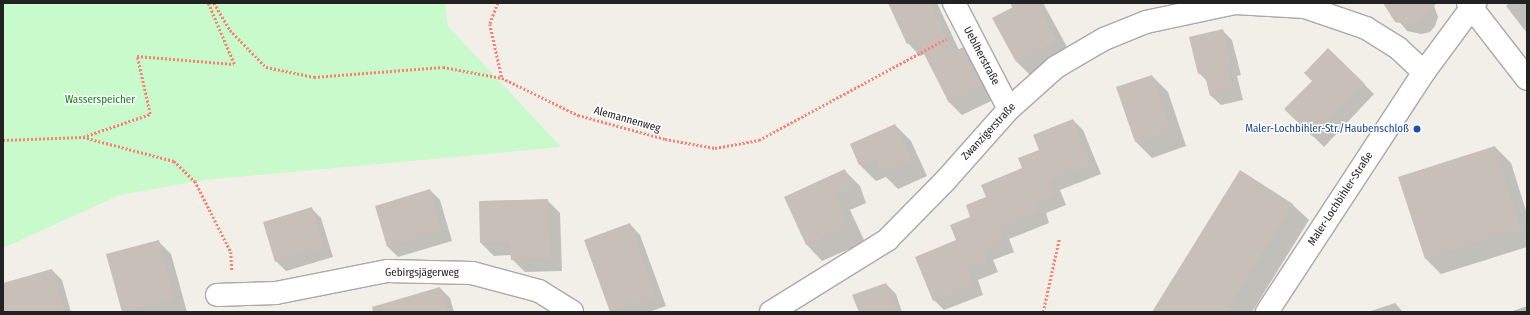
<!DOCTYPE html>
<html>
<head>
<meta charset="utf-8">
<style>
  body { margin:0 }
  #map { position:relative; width:1530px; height:315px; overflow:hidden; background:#f2efe9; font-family:"Fira Sans Condensed",sans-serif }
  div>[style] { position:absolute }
  .park>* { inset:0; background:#c8facc }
  .shadow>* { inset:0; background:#0003 }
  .building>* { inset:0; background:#c7bfb8 }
  .path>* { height:2.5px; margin-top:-1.25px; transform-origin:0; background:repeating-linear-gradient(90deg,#fa8072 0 2px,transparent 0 4px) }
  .roads { filter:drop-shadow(1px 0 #a9a9a9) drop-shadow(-1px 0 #a9a9a9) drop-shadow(0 1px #a9a9a9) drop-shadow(0 -1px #a9a9a9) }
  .street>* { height:22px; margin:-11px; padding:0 11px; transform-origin:11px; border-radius:11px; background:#fff }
  .dots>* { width:11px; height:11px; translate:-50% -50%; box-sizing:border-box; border:2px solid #fff; border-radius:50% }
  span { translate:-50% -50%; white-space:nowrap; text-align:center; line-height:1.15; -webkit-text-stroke:3px #fff; paint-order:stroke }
  .street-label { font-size:11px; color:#222 }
  .park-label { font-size:11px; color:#0c8416 }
  .transit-label { font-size:11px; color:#164399 }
  .right { translate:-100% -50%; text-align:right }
  .frame { position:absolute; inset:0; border:4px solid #222; pointer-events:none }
</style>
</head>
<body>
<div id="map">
  <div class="park">
    <i style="clip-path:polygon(3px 3px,445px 3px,448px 26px,561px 147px,204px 180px,120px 195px,3px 248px)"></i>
  </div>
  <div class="shadow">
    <i style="clip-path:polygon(890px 3px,937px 3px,959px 50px,963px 48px,975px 61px,995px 99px,962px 115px,950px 103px,925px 54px,920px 56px,908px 43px)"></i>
    <i style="clip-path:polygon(1010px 3px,1043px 3px,1072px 56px,1032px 77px,1016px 61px,1013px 8px)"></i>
    <i style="clip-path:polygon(1384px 3px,1433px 3px,1438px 17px,1435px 26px,1430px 32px,1421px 34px,1407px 31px)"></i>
    <i style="clip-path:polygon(1509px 3px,1527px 3px,1527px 33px,1506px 6px)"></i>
    <i style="clip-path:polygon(1222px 30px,1232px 40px,1241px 75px,1237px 76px,1243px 100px,1221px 105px,1210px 95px,1207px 81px,1199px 73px)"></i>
    <i style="clip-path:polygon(1328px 49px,1374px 94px,1324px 147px,1286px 109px,1313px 81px)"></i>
    <i style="clip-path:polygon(1152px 76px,1168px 92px,1186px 146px,1152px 158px,1136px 142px,1118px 87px)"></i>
    <i style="clip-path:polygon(1073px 120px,1083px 130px,1101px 174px,1060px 190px,1066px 205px,1046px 213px,1049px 223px,1009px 239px,1014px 252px,993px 260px,998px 272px,978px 280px,983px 295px,944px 310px,934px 300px,957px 241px,972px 218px,988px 198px,1023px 169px)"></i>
    <i style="clip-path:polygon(895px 125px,911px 141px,927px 176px,898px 189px,886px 177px,876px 181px,860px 165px,851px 145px)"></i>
    <i style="clip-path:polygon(1495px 147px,1511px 163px,1527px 214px,1527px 247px,1441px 274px,1426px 259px)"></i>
    <i style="clip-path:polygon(844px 170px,860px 186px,866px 203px,850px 210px,865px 242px,822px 261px,807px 245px,785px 197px)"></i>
    <i style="clip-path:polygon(1240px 171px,1293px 205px,1309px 220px,1252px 312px,1153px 312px)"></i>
    <i style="clip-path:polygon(430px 190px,440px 200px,452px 241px,398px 257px,388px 247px,376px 206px)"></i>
    <i style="clip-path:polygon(547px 200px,560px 213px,562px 271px,525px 272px,512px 259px,512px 255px,494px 256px,481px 243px)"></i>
    <i style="clip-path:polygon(311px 208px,321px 218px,333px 257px,286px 271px,276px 261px)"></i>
    <i style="clip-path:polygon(630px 224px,640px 235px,666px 306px,649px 312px,611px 312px,586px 241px)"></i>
    <i style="clip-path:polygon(158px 241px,171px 254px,187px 312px,123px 312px,107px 255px)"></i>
    <i style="clip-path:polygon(52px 270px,62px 280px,71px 312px,4px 312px,3px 284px)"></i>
    <i style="clip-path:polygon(886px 284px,896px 294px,902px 312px,860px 312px)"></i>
    <i style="clip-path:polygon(440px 288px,450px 298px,454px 312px,399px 312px)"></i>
    <i style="clip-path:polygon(1395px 303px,1403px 312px,1368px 312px)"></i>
    <i style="clip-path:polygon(1527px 306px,1527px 312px,1510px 312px)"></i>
  </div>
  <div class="building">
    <i style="clip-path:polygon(888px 3px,931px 3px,954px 52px,963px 47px,983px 86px,949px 103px,917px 40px,907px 44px)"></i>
    <i style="clip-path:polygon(1021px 3px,1037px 3px,1057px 40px,1016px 62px,992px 18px)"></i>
    <i style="clip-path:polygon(1383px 3px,1437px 3px,1419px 22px,1411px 25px,1395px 22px)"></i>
    <i style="clip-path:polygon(1223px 29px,1232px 65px,1227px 66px,1233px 90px,1210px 96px,1204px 72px,1198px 74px,1189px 37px)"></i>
    <i style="clip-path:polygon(1328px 48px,1365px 84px,1313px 137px,1284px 109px,1312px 81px,1304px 73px)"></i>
    <i style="clip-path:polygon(1152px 75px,1171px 130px,1135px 142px,1116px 87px)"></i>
    <i style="clip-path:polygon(1073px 119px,1091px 163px,1050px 180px,1056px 195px,1036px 203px,1040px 212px,999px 229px,1004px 242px,984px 250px,988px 261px,968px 270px,974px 285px,933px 301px,915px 257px,956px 240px,950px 225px,970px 217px,966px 205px,986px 197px,981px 185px,1022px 168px,1018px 158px,1039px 150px,1033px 135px)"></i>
    <i style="clip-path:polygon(895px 124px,912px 160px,881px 173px,876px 159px,859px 165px,850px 144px)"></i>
    <i style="clip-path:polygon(1495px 146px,1521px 228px,1425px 259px,1398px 177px)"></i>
    <i style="clip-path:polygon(845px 169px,851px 187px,835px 194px,850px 226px,806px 245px,784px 197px)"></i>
    <i style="clip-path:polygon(1240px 170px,1293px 204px,1226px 312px,1152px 312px)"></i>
    <i style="clip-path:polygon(430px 189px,442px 231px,387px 247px,375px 206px)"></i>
    <i style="clip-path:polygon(548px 199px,550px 258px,511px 260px,510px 242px,480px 243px,479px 201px)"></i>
    <i style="clip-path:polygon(312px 207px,324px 247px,275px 262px,263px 222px)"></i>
    <i style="clip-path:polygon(630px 223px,656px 296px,610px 312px,584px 240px)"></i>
    <i style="clip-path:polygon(159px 240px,175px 300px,122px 312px,106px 254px)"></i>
    <i style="clip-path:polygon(52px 269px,65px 312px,3px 312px,3px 283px)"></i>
    <i style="clip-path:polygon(886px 283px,897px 312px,859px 312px,852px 295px)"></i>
    <i style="clip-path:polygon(440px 287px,448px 312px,373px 312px,372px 307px)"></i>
  </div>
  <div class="path">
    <i style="left:214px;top:3px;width:31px;rotate:59deg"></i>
    <i style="left:230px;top:30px;width:52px;rotate:45.8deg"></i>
    <i style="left:266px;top:67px;width:49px;rotate:11.8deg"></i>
    <i style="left:314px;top:77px;width:129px;rotate:-4.4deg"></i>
    <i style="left:443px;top:67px;width:60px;rotate:10.6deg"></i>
    <i style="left:502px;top:78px;width:85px;rotate:26deg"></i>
    <i style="left:578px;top:115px;width:90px;rotate:15.4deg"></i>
    <i style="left:665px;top:139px;width:51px;rotate:10.2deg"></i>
    <i style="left:715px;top:148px;width:45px;rotate:-10.3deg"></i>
    <i style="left:759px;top:140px;width:213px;rotate:-28.4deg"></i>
    <i style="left:498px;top:3px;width:22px;rotate:111deg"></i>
    <i style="left:490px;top:24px;width:55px;rotate:77.5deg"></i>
    <i style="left:83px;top:137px;width:71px;rotate:-18.9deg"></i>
    <i style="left:150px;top:114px;width:59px;rotate:-102.6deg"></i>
    <i style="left:137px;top:56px;width:97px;rotate:4.7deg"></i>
    <i style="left:234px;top:64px;width:66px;rotate:-113.1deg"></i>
    <i style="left:3px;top:140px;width:80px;rotate:-2.1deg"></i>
    <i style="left:83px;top:137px;width:94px;rotate:14.8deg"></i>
    <i style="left:174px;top:161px;width:29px;rotate:44deg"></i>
    <i style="left:195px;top:181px;width:80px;rotate:63.1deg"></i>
    <i style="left:231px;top:252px;width:18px;rotate:87deg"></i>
    <i style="left:1043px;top:312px;width:75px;rotate:-77.6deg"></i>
  </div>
  <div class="roads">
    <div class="street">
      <i style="left:954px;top:3px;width:119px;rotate:62.6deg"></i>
      <i style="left:1235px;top:3px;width:70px;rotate:3.3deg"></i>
      <i style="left:1305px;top:7px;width:65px;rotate:19deg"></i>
      <i style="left:1366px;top:28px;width:38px;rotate:32deg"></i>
      <i style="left:1398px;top:48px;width:35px;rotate:43deg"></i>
      <i style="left:1468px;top:3px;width:96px;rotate:52.2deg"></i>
      <i style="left:217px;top:295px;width:59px;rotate:-1.9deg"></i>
      <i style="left:276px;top:293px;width:113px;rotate:-11.2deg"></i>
      <i style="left:387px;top:271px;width:85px;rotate:1.3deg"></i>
      <i style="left:472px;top:273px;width:69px;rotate:15deg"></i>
      <i style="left:539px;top:291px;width:39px;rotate:32deg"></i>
      <i style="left:771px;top:312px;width:137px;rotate:-31.8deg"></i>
      <i style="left:887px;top:240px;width:83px;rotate:-45.5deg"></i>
      <i style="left:945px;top:181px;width:96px;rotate:-48.4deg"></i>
      <i style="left:1009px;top:109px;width:63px;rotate:-41.8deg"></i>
      <i style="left:1056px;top:67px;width:56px;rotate:-30.3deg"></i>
      <i style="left:1104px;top:39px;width:45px;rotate:-22deg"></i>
      <i style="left:1146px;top:22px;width:91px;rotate:-12.1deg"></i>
      <i style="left:1267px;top:312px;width:287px;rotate:-56.8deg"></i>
      <i style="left:1424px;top:72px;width:86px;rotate:-53.5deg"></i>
    </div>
  </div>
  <div class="dots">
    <i style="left:1417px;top:129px;background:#1a4fb4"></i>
  </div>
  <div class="street-label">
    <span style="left:981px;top:56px;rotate:62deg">Ueblherstraße</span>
    <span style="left:627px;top:120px;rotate:16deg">Alemannenweg</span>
    <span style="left:989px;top:132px;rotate:-47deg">Zwanzigerstraße</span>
    <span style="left:1341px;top:199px;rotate:-57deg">Maler-Lochbihler-Straße</span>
    <span style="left:422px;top:273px">Gebirgsjägerweg</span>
  </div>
  <div class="park-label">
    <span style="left:100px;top:100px">Wasserspeicher</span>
  </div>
  <div class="transit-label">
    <span class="right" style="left:1409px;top:129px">Maler-Lochbihler-Str./Haubenschloß</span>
  </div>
  <div class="frame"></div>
</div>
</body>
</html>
